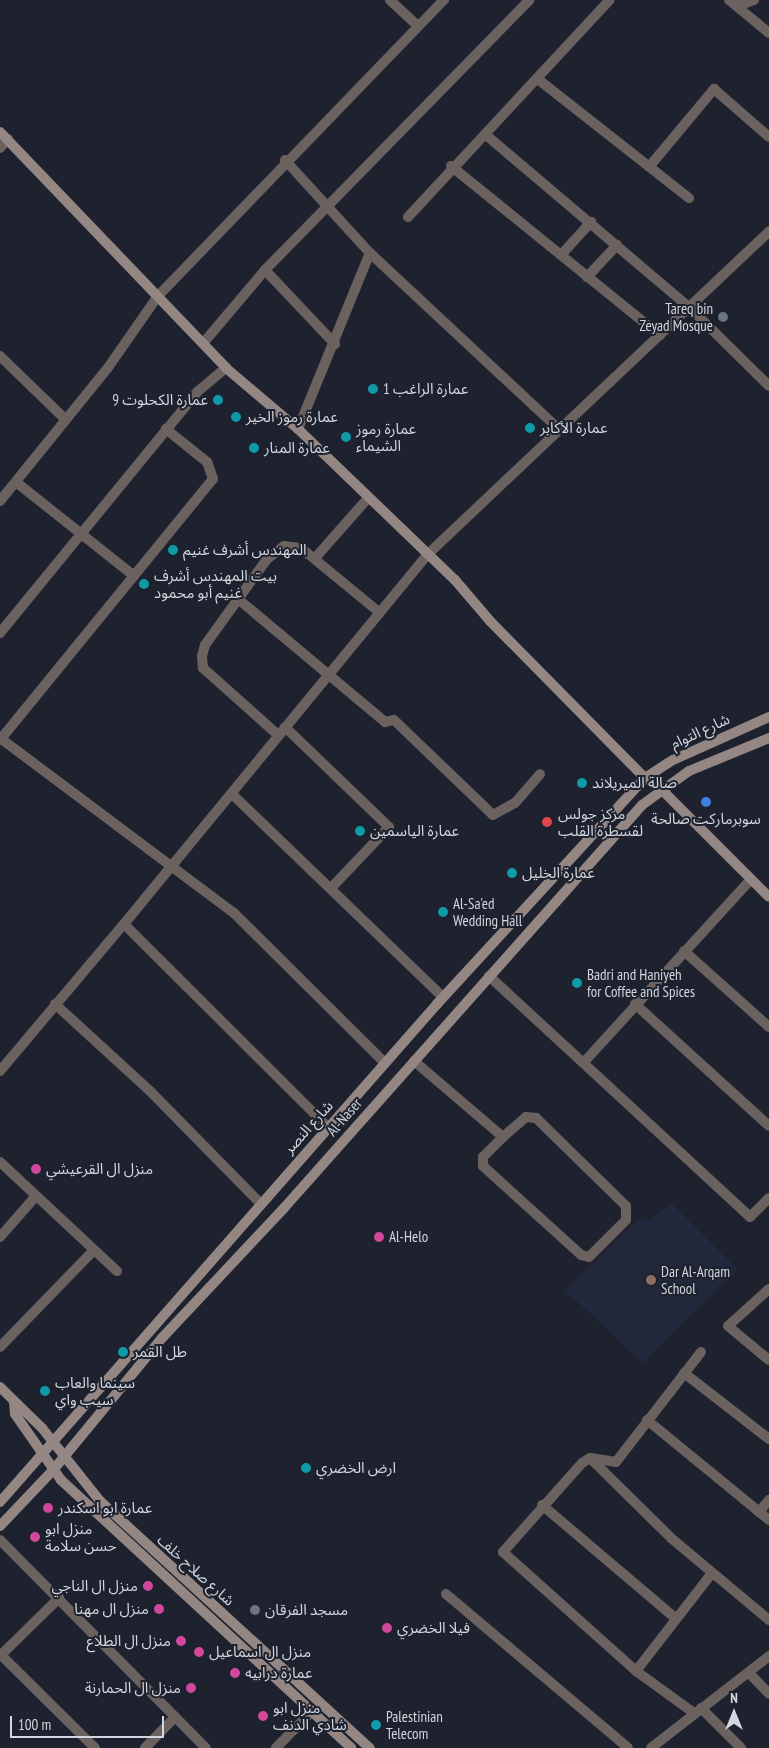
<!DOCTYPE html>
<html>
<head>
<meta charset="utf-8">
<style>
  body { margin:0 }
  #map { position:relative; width:769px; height:1748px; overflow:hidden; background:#1d222e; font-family:"PT Sans Narrow","Noto Sans Arabic",sans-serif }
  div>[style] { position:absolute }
  .built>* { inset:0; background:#22283b }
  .street>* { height:10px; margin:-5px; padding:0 5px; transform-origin:5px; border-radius:5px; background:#6b6260 }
  .secondary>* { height:10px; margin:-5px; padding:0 5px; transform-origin:5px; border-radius:5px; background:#948683 }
  .dots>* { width:14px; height:14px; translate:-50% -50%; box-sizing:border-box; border:2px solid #1d222e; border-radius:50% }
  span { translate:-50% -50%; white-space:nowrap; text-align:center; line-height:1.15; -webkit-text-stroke:4px #1d222e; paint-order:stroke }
  .poi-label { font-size:15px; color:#d2d6de }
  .right { translate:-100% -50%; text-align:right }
  .left { translate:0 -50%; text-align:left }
  .street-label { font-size:15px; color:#d2d6de }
  .north { position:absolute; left:709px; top:1688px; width:50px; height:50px; -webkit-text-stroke:4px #1d222e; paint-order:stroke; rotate:0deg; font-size:14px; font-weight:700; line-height:20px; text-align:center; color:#d2d6de }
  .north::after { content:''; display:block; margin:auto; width:18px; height:22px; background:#d2d6de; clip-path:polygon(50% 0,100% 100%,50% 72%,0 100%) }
  .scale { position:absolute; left:10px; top:1716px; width:154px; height:22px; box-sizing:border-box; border:2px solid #d2d6de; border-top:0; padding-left:6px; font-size:15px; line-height:18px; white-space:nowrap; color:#d2d6de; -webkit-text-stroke:4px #1d222e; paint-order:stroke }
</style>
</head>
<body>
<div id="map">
  <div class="built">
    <i style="clip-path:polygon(672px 1204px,738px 1270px,642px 1363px,565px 1290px,640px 1218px,647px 1221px)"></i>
  </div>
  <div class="street">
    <i style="left:390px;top:0;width:38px;rotate:43deg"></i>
    <i style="left:729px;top:0;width:52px;rotate:39.5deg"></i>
    <i style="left:737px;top:6px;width:18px;rotate:-19deg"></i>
    <i style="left:539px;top:80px;width:191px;rotate:38.2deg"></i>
    <i style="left:486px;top:135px;width:266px;rotate:40.3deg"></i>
    <i style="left:689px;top:307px;width:112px;rotate:44.6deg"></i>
    <i style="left:0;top:148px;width:12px;rotate:-48deg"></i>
    <i style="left:285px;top:160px;width:126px;rotate:47.6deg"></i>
    <i style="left:370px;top:253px;width:260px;rotate:43deg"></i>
    <i style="left:451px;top:166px;width:269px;rotate:39deg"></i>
    <i style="left:649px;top:167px;width:102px;rotate:-50.2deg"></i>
    <i style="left:714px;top:89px;width:73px;rotate:41.1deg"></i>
    <i style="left:408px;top:217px;width:296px;rotate:-47.1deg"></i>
    <i style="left:561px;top:255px;width:45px;rotate:-47.7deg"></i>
    <i style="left:265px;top:270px;width:102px;rotate:46.6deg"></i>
    <i style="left:587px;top:277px;width:44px;rotate:-46.8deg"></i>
    <i style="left:205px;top:341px;width:93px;rotate:-49.8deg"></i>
    <i style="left:265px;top:270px;width:378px;rotate:-45.6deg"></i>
    <i style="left:0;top:356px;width:89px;rotate:44.1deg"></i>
    <i style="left:298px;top:429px;width:190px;rotate:-67.8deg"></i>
    <i style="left:16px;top:482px;width:151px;rotate:38.5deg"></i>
    <i style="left:0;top:501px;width:170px;rotate:-51deg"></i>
    <i style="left:107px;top:369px;width:89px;rotate:-55.1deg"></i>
    <i style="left:158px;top:296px;width:412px;rotate:-46deg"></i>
    <i style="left:316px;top:557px;width:79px;rotate:-48.6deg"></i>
    <i style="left:238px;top:599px;width:192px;rotate:39.9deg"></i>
    <i style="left:385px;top:722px;width:9px;rotate:-13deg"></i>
    <i style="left:394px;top:720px;width:137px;rotate:43.8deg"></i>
    <i style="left:493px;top:815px;width:25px;rotate:-29deg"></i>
    <i style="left:515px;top:803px;width:38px;rotate:-49deg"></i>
    <i style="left:0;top:633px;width:311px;rotate:-50.7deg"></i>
    <i style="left:197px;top:392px;width:38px;rotate:-40deg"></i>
    <i style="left:285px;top:727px;width:144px;rotate:43.9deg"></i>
    <i style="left:389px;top:827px;width:83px;rotate:133.5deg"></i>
    <i style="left:278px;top:735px;width:101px;rotate:-138.2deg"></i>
    <i style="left:203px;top:668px;width:12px;rotate:-95deg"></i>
    <i style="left:202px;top:656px;width:11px;rotate:-75deg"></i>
    <i style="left:205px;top:645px;width:106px;rotate:-54.2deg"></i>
    <i style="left:267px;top:559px;width:21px;rotate:-37deg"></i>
    <i style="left:284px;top:546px;width:17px;rotate:7deg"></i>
    <i style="left:301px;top:548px;width:102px;rotate:39.4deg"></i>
    <i style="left:0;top:738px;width:292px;rotate:36.8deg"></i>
    <i style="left:234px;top:913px;width:213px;rotate:44.8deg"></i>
    <i style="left:0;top:740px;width:337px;rotate:-50.8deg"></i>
    <i style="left:213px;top:479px;width:18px;rotate:-109deg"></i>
    <i style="left:207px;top:462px;width:53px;rotate:-141.2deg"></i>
    <i style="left:645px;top:778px;width:21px;rotate:35deg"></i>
    <i style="left:234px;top:796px;width:290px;rotate:43.9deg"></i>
    <i style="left:124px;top:924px;width:479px;rotate:-50.6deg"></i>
    <i style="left:428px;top:554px;width:470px;rotate:-43.4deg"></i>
    <i style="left:684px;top:951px;width:114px;rotate:41.8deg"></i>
    <i style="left:489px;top:976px;width:355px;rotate:42.7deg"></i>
    <i style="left:750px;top:1217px;width:27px;rotate:-45deg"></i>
    <i style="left:55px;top:1004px;width:129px;rotate:42.5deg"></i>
    <i style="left:150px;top:1091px;width:157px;rotate:45.5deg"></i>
    <i style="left:635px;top:1004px;width:181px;rotate:42.3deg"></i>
    <i style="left:414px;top:1061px;width:117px;rotate:40.5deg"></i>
    <i style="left:503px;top:1137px;width:28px;rotate:135deg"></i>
    <i style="left:483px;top:1157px;width:9px;rotate:90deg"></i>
    <i style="left:483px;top:1166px;width:132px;rotate:42.2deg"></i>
    <i style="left:581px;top:1255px;width:8px;rotate:14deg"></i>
    <i style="left:589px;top:1257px;width:52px;rotate:-45deg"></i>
    <i style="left:626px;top:1220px;width:14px;rotate:-90deg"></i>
    <i style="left:626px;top:1206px;width:126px;rotate:-135.6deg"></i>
    <i style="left:536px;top:1118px;width:10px;rotate:-174deg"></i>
    <i style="left:526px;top:1117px;width:30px;rotate:139deg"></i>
    <i style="left:585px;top:1061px;width:246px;rotate:-47.6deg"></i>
    <i style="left:0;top:1071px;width:192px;rotate:-49.9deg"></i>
    <i style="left:124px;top:924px;width:288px;rotate:44.9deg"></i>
    <i style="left:0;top:1162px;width:160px;rotate:43deg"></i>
    <i style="left:0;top:1237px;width:53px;rotate:-48.8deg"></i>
    <i style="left:769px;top:1289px;width:55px;rotate:137.9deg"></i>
    <i style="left:728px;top:1326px;width:53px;rotate:39.7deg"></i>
    <i style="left:0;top:1347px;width:134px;rotate:-45.9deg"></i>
    <i style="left:701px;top:1352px;width:139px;rotate:127.7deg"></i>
    <i style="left:616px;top:1462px;width:26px;rotate:-171deg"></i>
    <i style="left:590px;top:1458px;width:9px;rotate:148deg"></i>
    <i style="left:582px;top:1463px;width:119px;rotate:131.6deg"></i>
    <i style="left:503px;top:1552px;width:178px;rotate:41.8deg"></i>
    <i style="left:636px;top:1671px;width:124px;rotate:-52.2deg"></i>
    <i style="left:684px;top:1373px;width:108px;rotate:37.8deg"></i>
    <i style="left:647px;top:1420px;width:158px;rotate:39.3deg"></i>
    <i style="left:590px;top:1458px;width:114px;rotate:44.6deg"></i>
    <i style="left:671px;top:1538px;width:128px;rotate:39.9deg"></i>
    <i style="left:542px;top:1505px;width:173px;rotate:40.3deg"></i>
    <i style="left:759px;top:1512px;width:16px;rotate:-50deg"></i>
    <i style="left:0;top:1540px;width:293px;rotate:45.3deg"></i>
    <i style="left:446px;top:1594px;width:238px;rotate:40.2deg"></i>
    <i style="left:1px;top:1655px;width:132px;rotate:44.7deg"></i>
    <i style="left:0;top:1656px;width:83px;rotate:-44.5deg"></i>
    <i style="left:636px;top:1671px;width:72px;rotate:35.9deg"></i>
    <i style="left:749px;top:1673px;width:29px;rotate:46deg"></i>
    <i style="left:701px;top:1708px;width:57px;rotate:45deg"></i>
    <i style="left:145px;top:1748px;width:43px;rotate:-45.9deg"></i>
    <i style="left:276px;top:1748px;width:50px;rotate:-45.8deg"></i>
    <i style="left:651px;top:1748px;width:150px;rotate:-37.9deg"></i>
  </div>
  <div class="secondary">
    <i style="left:0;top:132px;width:327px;rotate:46.2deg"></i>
    <i style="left:226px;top:368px;width:94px;rotate:40.3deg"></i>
    <i style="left:298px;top:429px;width:218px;rotate:43.9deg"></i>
    <i style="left:455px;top:580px;width:54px;rotate:49.5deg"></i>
    <i style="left:490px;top:621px;width:221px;rotate:45.4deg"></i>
    <i style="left:662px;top:790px;width:151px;rotate:45deg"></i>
    <i style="left:0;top:1387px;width:59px;rotate:44.3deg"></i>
    <i style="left:42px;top:1428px;width:93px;rotate:51.5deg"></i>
    <i style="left:100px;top:1501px;width:366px;rotate:42.5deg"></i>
    <i style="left:14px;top:1402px;width:12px;rotate:85deg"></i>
    <i style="left:15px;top:1414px;width:80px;rotate:55.1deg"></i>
    <i style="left:61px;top:1480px;width:395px;rotate:42.7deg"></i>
    <i style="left:0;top:1502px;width:663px;rotate:-48.73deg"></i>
    <i style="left:437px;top:1004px;width:307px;rotate:-47.4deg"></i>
    <i style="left:645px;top:778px;width:33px;rotate:-33deg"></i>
    <i style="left:673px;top:760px;width:105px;rotate:-24.1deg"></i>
    <i style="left:0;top:1526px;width:79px;rotate:-46.5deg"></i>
    <i style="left:54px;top:1469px;width:170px;rotate:-50.5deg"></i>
    <i style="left:162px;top:1338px;width:178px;rotate:-46.8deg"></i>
    <i style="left:284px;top:1208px;width:539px;rotate:-48.38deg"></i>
    <i style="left:642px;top:805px;width:58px;rotate:-35.9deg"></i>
    <i style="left:689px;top:771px;width:87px;rotate:-22.4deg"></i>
  </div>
  <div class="dots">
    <i style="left:723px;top:317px;background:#6b7280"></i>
    <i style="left:373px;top:389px;background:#0f9aa8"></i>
    <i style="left:218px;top:400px;background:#0f9aa8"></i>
    <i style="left:236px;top:417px;background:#0f9aa8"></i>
    <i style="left:530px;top:428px;background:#0f9aa8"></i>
    <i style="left:346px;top:437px;background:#0f9aa8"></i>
    <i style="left:254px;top:448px;background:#0f9aa8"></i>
    <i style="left:173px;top:550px;background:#0f9aa8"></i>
    <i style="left:144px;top:584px;background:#0f9aa8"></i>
    <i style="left:582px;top:783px;background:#0f9aa8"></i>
    <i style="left:706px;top:802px;background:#3f7fe0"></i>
    <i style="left:547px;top:822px;background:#e0444e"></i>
    <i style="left:360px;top:831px;background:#0f9aa8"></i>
    <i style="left:512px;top:873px;background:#0f9aa8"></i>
    <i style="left:443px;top:912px;background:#0f9aa8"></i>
    <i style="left:577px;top:983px;background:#0f9aa8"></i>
    <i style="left:36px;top:1169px;background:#d1479c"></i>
    <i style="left:379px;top:1237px;background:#d1479c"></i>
    <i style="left:651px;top:1280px;background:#8d6e63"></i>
    <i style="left:123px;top:1352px;background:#0f9aa8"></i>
    <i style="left:45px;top:1391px;background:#0f9aa8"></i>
    <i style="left:306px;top:1468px;background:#0f9aa8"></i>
    <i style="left:48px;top:1508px;background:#d1479c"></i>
    <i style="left:35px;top:1537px;background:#d1479c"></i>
    <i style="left:148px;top:1586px;background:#d1479c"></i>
    <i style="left:159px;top:1609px;background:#d1479c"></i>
    <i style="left:255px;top:1610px;background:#6b7280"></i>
    <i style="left:387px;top:1628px;background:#d1479c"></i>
    <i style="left:181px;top:1641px;background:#d1479c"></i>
    <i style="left:199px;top:1652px;background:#d1479c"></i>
    <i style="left:235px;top:1673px;background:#d1479c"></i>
    <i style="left:191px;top:1688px;background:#d1479c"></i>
    <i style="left:263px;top:1716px;background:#d1479c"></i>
    <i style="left:376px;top:1725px;background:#0f9aa8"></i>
  </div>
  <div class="poi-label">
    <span class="right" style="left:713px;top:317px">Tareq bin<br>Zeyad Mosque</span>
    <span class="left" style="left:383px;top:389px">عمارة الراغب 1</span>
    <span class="right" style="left:208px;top:400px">عمارة الكحلوت 9</span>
    <span class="left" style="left:246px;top:417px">عمارة رموز الخير</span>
    <span class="left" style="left:356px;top:437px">عمارة رموز<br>الشيماء</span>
    <span class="left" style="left:540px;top:428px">عمارة الأكابر</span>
    <span class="left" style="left:264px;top:448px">عمارة المنار</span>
    <span class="left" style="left:183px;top:550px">المهندس أشرف غنيم</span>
    <span class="left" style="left:154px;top:584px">بيت المهندس أشرف<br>غنيم أبو محمود</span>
    <span class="left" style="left:592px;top:783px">صالة الميريلاند</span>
    <span class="left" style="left:558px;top:822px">مركز جولس<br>لقسطرة القلب</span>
    <span style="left:706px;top:819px">سوبرماركت صالحة</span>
    <span class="left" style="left:370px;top:831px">عمارة الياسمين</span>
    <span class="left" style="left:522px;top:873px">عمارة الخليل</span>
    <span class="left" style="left:453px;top:912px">Al-Sa'ed<br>Wedding Hall</span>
    <span class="left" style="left:587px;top:983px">Badri and Haniyeh<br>for Coffee and Spices</span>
    <span class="left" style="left:46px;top:1169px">منزل ال القرعيشي</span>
    <span class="left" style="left:389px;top:1237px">Al-Helo</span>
    <span class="left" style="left:661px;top:1280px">Dar Al-Arqam<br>School</span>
    <span class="left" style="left:133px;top:1352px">طل القمر</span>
    <span class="left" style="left:55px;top:1391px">سينما والعاب<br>سيب واي</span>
    <span class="left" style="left:316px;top:1468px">ارض الخضري</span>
    <span class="left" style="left:58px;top:1508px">عمارة ابو اسكندر</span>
    <span class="left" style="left:45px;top:1537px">منزل ابو<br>حسن سلامة</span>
    <span class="right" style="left:138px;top:1586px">منزل ال الناجي</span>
    <span class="right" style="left:149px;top:1609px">منزل ال مهنا</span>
    <span class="left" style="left:265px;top:1610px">مسجد الفرقان</span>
    <span class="left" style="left:397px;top:1628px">فيلا الخضري</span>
    <span class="right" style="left:171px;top:1641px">منزل ال الطلاع</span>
    <span class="left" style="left:209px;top:1652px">منزل ال اسماعيل</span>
    <span class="left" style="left:245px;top:1673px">عمارة درابيه</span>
    <span class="right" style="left:181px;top:1688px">منزل ال الحمارنة</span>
    <span class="left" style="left:273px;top:1716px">منزل ابو<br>شادي الدنف</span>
    <span class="left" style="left:386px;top:1725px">Palestinian<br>Telecom</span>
  </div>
  <div class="street-label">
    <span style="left:700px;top:731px;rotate:-25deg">شارع التوام</span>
    <span style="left:344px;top:1117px;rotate:-49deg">Al-Naser</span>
    <span style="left:308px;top:1127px;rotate:-48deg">شارع النصر</span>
    <span style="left:196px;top:1570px;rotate:42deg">شارع صلاح خلف</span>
  </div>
  <div class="north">N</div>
  <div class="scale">100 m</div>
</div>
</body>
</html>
